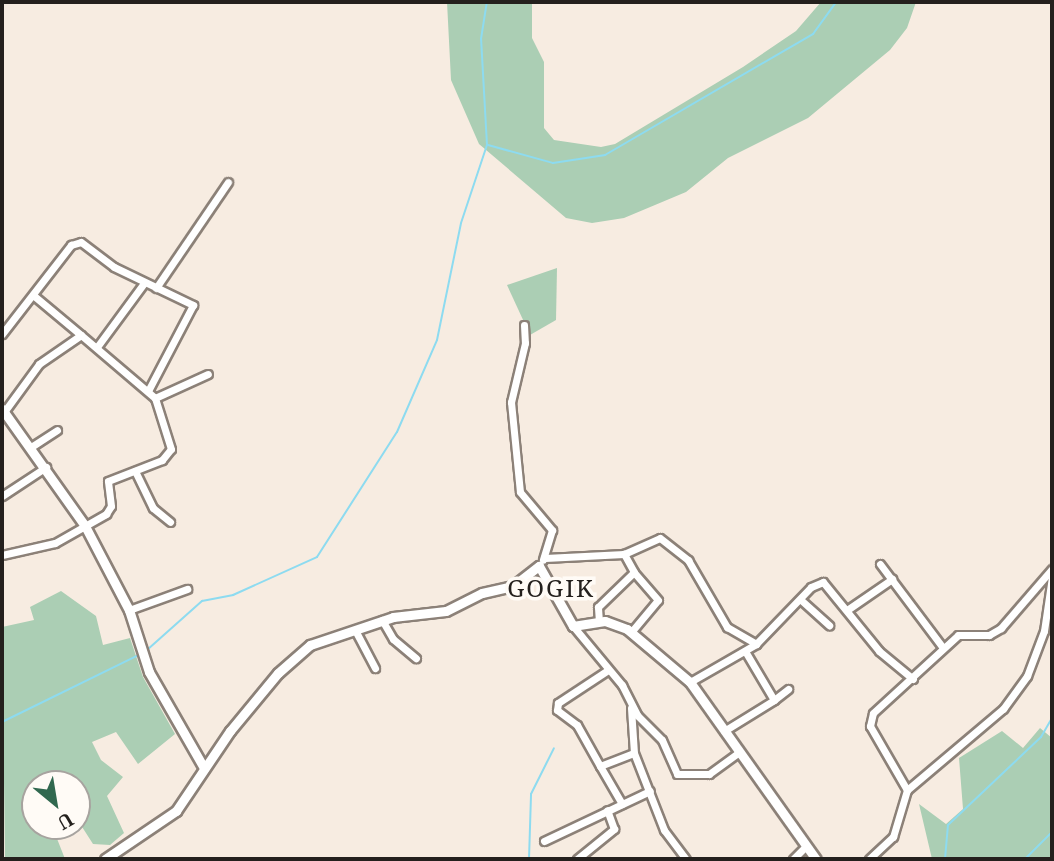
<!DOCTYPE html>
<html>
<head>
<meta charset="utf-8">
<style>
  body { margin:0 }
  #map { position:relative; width:1054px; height:861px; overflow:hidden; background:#f7ece1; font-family:"Noto Serif",serif }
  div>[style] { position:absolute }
  .green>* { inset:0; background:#abceb4 }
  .stream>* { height:2px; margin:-1px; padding:0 1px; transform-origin:1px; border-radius:1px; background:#8ddbf0 }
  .roads { filter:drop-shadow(2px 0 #8c8178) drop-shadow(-2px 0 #8c8178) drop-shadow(0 2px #8c8178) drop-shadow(0 -2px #8c8178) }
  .minor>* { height:7px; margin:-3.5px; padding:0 3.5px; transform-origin:3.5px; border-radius:3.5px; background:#fff }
  .tertiary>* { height:9px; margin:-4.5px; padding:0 4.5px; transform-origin:4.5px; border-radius:4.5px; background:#fff }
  span { translate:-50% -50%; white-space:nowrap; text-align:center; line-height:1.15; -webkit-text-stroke:7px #fffbf6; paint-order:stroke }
  .quarter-label { font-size:24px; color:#24201d; letter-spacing:2px }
  .frame { position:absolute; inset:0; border:4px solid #24201d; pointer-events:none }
  .north { position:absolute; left:21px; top:770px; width:70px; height:70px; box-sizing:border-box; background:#fffbf6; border:2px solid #a7a39f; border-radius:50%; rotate:150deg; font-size:19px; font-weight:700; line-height:28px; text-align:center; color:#24201d }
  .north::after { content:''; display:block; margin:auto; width:24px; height:32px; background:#31684f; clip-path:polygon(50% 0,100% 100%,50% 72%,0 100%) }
</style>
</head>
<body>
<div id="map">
  <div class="green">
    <i style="clip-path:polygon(447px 2px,532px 2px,532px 38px,544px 62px,544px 128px,554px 140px,601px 147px,615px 144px,743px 67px,796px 31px,821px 2px,916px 2px,907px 28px,890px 50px,808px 118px,728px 158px,686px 192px,624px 218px,592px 223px,566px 218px,479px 144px,451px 80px)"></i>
    <i style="clip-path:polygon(557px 268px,556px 320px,530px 335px,507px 285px)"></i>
    <i style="clip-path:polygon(61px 591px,96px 616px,103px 645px,130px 638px,143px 677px,175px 734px,138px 764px,116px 732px,92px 742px,101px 760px,123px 777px,107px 796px,124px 833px,110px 845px,93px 844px,77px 819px,77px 784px,35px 784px,35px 826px,63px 826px,54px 831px,65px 859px,5px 859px,2px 627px,34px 620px,30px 607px)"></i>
    <i style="clip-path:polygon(1040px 728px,1052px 738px,1052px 859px,932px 859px,919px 804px,946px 824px,963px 809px,959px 758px,1002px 731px,1023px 748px)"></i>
  </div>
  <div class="stream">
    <i style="left:488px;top:145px;width:67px;rotate:15.5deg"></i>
    <i style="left:553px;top:163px;width:53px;rotate:-8.7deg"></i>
    <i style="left:605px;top:155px;width:241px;rotate:-30.2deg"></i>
    <i style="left:813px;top:34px;width:39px;rotate:-54deg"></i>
    <i style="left:147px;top:650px;width:74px;rotate:-41.7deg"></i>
    <i style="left:202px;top:601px;width:32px;rotate:-11deg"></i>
    <i style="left:233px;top:595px;width:92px;rotate:-24.3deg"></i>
    <i style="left:317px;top:557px;width:148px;rotate:-57.4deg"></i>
    <i style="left:397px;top:432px;width:100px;rotate:-66.5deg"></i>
    <i style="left:437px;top:340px;width:119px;rotate:-78.4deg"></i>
    <i style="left:461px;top:223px;width:82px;rotate:-71.6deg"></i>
    <i style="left:487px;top:145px;width:106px;rotate:-93.2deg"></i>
    <i style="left:481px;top:39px;width:37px;rotate:-81deg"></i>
    <i style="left:2px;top:722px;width:153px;rotate:-26.1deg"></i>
    <i style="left:529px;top:859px;width:65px;rotate:-88.2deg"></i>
    <i style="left:531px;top:794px;width:51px;rotate:-63.4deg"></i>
    <i style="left:945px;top:859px;width:34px;rotate:-85deg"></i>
    <i style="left:948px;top:825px;width:128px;rotate:-43.4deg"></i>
    <i style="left:1041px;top:737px;width:22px;rotate:-60deg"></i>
    <i style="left:1025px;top:859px;width:38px;rotate:-45deg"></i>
  </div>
  <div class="roads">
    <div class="minor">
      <i style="left:156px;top:288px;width:128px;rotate:-55.8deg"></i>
      <i style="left:33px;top:295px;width:62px;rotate:39.8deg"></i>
      <i style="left:524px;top:325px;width:18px;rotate:87deg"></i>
      <i style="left:525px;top:343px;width:61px;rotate:103.3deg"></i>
      <i style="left:511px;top:402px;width:90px;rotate:84.3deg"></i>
      <i style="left:520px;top:492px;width:50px;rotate:49.9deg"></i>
      <i style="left:552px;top:530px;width:31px;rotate:107deg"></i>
      <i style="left:2px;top:334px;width:113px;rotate:-52.2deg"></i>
      <i style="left:71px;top:245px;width:10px;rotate:-17deg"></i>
      <i style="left:81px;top:242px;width:41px;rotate:37.1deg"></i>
      <i style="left:114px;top:267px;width:88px;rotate:25.7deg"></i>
      <i style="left:193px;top:305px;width:97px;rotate:117.6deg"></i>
      <i style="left:97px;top:347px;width:79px;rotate:-53.7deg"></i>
      <i style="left:155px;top:398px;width:58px;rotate:-24.4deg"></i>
      <i style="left:31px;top:447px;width:31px;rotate:-33deg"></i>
      <i style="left:135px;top:471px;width:41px;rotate:64.1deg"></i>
      <i style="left:153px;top:508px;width:22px;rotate:39deg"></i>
      <i style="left:2px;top:496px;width:53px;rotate:-33.4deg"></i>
      <i style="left:2px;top:555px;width:54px;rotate:-12.8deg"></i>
      <i style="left:55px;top:543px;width:59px;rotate:-29.6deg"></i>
      <i style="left:106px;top:514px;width:9px;rotate:-58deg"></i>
      <i style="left:111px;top:506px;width:25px;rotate:-97deg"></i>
      <i style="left:108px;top:481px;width:58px;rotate:-21.3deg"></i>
      <i style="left:162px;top:460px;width:14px;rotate:-51deg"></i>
      <i style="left:171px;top:449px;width:53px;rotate:-107.4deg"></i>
      <i style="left:155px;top:398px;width:97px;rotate:-139.6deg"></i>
      <i style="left:81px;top:335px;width:51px;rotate:145.4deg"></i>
      <i style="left:39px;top:364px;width:59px;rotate:126.1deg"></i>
      <i style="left:545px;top:558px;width:79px;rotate:-2.9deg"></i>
      <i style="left:624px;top:554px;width:39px;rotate:-24deg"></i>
      <i style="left:660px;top:538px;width:36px;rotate:38deg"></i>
      <i style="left:688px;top:560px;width:78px;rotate:59.8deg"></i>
      <i style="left:727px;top:627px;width:34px;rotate:30deg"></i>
      <i style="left:880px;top:564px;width:105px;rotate:53.1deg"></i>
      <i style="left:801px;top:600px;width:38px;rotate:42deg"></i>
      <i style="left:129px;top:610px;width:62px;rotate:-19.9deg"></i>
      <i style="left:847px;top:610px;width:55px;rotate:-34.6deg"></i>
      <i style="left:382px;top:620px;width:22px;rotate:60deg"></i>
      <i style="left:393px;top:639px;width:30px;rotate:40deg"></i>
      <i style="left:599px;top:622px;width:15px;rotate:-94deg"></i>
      <i style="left:598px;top:607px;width:50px;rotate:-44.2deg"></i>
      <i style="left:634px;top:572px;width:21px;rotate:-119deg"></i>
      <i style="left:573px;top:626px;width:77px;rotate:50.3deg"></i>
      <i style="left:622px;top:685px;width:34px;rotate:63deg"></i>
      <i style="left:637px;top:715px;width:35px;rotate:45deg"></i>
      <i style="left:662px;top:740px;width:37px;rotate:66deg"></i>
      <i style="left:677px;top:774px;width:32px"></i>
      <i style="left:709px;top:774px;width:37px;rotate:-36deg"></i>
      <i style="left:355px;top:630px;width:43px;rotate:62.2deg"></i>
      <i style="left:632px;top:631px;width:40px;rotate:-50deg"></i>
      <i style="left:658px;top:600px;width:37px;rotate:-131deg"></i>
      <i style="left:608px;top:670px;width:60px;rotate:146.6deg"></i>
      <i style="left:558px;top:703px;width:7px;rotate:98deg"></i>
      <i style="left:557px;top:710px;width:25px;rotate:37deg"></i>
      <i style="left:577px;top:725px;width:47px;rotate:60.7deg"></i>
      <i style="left:600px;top:766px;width:36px;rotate:-21deg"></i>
      <i style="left:690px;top:682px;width:76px;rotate:-29.9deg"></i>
      <i style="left:756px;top:644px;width:79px;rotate:-46deg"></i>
      <i style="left:811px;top:587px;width:13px;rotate:-23deg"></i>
      <i style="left:823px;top:582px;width:89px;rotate:50.9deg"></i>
      <i style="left:879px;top:651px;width:44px;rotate:39.5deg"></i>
      <i style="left:774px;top:700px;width:18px;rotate:-38deg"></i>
      <i style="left:631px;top:708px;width:45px;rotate:86.2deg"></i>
      <i style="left:634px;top:753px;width:83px;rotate:68.7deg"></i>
      <i style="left:664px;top:830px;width:36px;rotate:53deg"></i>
      <i style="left:724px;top:731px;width:59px;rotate:-31.8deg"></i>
      <i style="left:774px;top:700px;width:57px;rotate:-120.6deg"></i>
      <i style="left:600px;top:766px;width:44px;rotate:59.9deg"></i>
      <i style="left:907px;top:790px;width:126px;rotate:-40.2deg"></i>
      <i style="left:1003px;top:709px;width:41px;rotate:-54deg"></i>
      <i style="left:1027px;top:676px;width:48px;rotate:-69.3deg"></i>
      <i style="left:1044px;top:631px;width:55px;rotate:-81.6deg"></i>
      <i style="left:544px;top:841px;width:117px;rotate:-25.3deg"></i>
      <i style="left:577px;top:859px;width:48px;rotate:-39deg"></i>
      <i style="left:614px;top:829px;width:20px;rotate:-110deg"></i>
      <i style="left:793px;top:859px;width:16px;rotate:-45deg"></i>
      <i style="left:869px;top:859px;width:33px;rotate:-43deg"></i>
      <i style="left:893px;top:837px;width:49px;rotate:-73.4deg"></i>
      <i style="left:907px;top:790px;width:74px;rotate:-120deg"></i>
      <i style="left:870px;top:726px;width:13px;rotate:-77deg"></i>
      <i style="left:873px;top:713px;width:115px;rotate:-42.5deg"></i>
      <i style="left:958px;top:635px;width:31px"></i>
      <i style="left:989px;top:635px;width:14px;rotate:-30deg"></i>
      <i style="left:1001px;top:628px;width:78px;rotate:-49.2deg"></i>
    </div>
    <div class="tertiary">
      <i style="left:2px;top:409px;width:143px;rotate:54.6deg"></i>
      <i style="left:85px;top:526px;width:95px;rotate:62.4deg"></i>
      <i style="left:129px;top:610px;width:65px;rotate:72.1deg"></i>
      <i style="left:149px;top:672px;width:111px;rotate:60.2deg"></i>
      <i style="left:105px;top:859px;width:86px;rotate:-34.1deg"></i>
      <i style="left:176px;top:811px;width:97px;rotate:-56deg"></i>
      <i style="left:230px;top:731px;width:75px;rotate:-50.4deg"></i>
      <i style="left:278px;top:673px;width:43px;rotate:-41.2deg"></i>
      <i style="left:310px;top:645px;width:88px;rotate:-18.6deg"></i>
      <i style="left:393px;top:617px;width:53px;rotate:-6.5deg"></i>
      <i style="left:446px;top:611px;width:40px;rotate:-26.6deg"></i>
      <i style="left:482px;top:593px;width:32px;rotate:-13deg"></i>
      <i style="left:513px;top:586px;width:33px;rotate:-38deg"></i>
      <i style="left:539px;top:566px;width:69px;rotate:60.5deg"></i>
      <i style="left:573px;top:626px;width:32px;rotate:-9deg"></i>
      <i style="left:605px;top:621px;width:23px;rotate:20deg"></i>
      <i style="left:627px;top:629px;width:82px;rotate:40.1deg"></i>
      <i style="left:690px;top:682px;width:217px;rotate:54.6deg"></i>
    </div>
  </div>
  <div class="quarter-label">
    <span style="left:551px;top:588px">GOGIK</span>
  </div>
  <div class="frame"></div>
  <div class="north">U</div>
</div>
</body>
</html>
